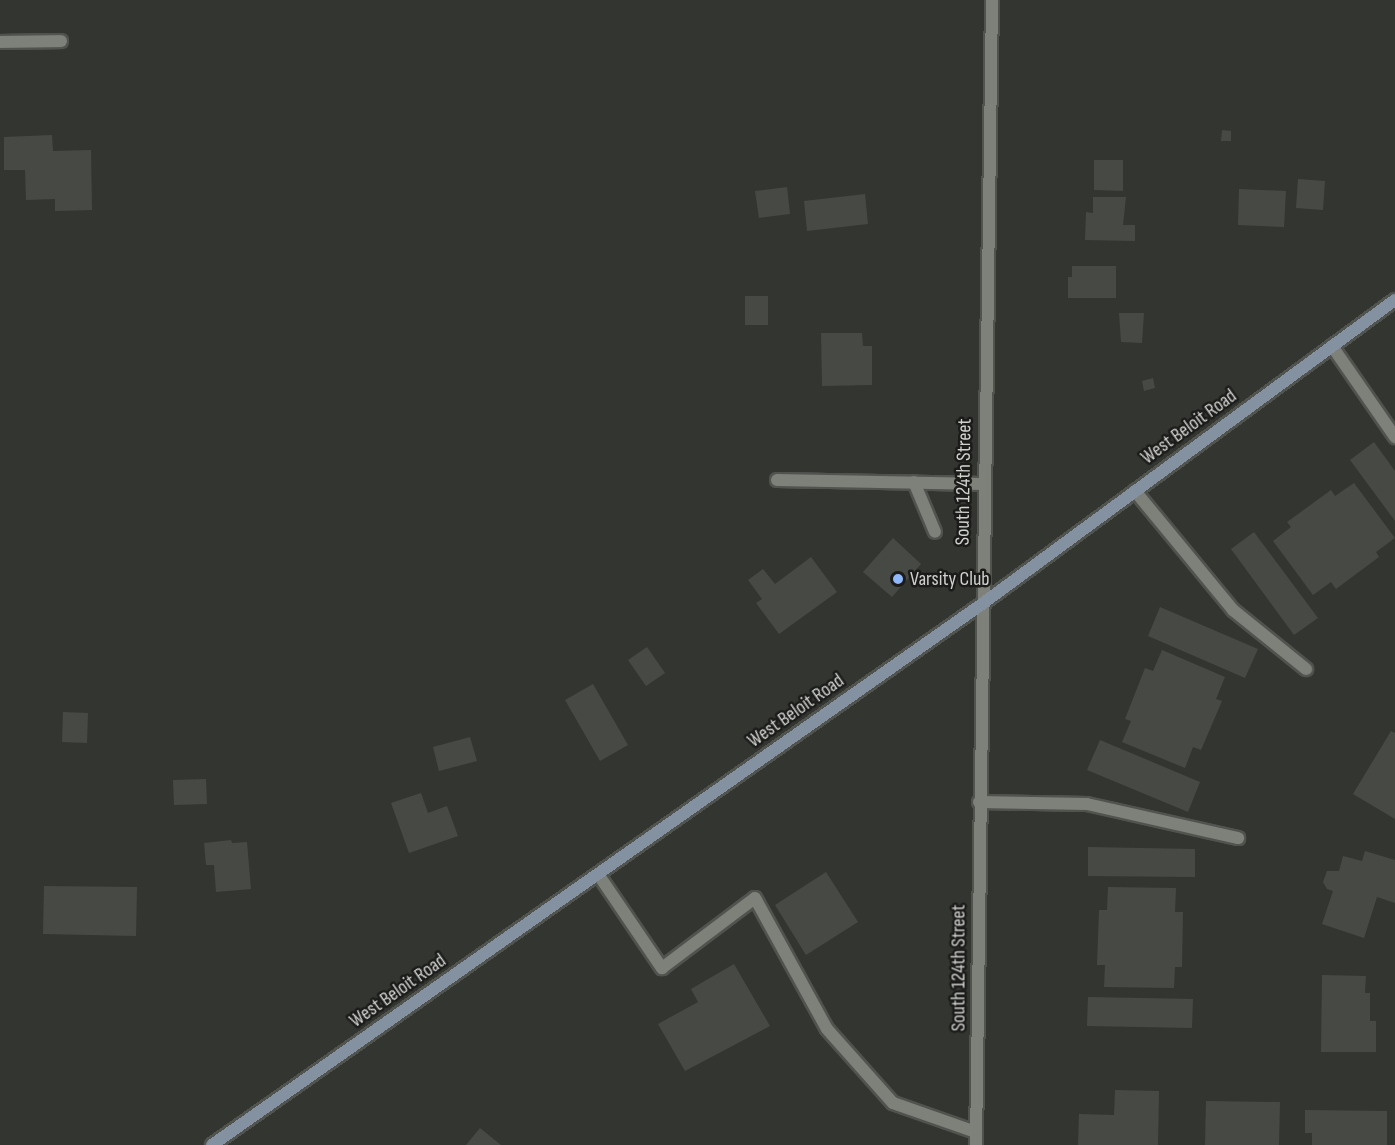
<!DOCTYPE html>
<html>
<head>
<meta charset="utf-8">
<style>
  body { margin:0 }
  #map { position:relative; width:1395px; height:1145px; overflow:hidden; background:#333530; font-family:"Sofia Sans Condensed",sans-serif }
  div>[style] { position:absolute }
  .building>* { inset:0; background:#474a44 }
  .roads { filter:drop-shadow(2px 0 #51534f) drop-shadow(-2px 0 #51534f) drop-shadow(0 2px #51534f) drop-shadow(0 -2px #51534f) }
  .service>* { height:12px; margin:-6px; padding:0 6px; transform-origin:6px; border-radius:6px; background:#7e807a }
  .minor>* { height:12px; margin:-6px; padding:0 6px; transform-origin:6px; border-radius:6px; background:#7e807a }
  .tertiary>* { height:12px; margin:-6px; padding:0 6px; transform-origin:6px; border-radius:6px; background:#7e807a }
  .secondary>* { height:12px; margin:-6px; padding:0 6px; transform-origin:6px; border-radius:6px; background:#8491a0 }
  .dots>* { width:16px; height:16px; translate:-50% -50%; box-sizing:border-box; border:3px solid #1b1c1a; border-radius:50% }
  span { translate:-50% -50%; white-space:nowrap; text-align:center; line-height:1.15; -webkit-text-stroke:5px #1b1c1a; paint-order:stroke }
  .street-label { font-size:20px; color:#d0d2ce }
  .poi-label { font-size:20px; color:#d0d2ce }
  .left { translate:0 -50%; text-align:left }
</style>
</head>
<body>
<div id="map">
  <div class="building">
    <i style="clip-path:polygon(1222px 130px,1231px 131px,1231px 141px,1221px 141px)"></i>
    <i style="clip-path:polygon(52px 135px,53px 151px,91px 150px,92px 210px,55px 211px,55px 199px,26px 200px,25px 170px,4px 170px,4px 137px)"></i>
    <i style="clip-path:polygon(1094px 160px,1123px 160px,1123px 191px,1094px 190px)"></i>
    <i style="clip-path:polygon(1298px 179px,1325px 181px,1323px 210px,1296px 208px)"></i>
    <i style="clip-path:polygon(787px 187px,790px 214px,759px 218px,755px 191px)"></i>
    <i style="clip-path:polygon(1239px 189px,1286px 191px,1284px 227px,1238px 225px)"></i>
    <i style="clip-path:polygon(865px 194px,868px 224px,807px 231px,804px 201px)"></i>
    <i style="clip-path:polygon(1093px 197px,1126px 197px,1123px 225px,1135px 225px,1135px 241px,1085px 240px,1086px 212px,1093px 213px)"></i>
    <i style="clip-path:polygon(1072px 266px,1116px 266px,1116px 298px,1068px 298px,1068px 277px,1072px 277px)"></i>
    <i style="clip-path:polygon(745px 296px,768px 296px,768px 325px,745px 325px)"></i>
    <i style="clip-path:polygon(1119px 313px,1144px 313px,1142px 343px,1121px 342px)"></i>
    <i style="clip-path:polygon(821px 333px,862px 333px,863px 346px,872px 346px,872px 385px,822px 386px)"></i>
    <i style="clip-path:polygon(1153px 378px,1155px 388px,1144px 391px,1142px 381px)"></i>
    <i style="clip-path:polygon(1374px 442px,1395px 471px,1395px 521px,1350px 460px)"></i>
    <i style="clip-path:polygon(1354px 483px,1395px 538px,1376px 552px,1379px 557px,1336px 589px,1331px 582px,1313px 595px,1273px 541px,1291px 527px,1287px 522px,1331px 490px,1335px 496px)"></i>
    <i style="clip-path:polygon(1254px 532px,1318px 618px,1294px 635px,1231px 549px)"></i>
    <i style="clip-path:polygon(893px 538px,921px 564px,892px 597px,863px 572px)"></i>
    <i style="clip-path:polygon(811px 557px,837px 592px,779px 634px,756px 603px,762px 599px,748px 580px,763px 569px,775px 584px)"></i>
    <i style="clip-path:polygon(1160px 607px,1258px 649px,1245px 678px,1148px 636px)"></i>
    <i style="clip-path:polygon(647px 647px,665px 673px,646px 686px,628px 660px)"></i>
    <i style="clip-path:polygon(1162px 650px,1225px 677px,1216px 699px,1222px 701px,1201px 750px,1193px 747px,1185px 768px,1122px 742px,1131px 721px,1125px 719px,1145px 668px,1153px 671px)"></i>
    <i style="clip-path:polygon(593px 684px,628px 745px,600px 761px,565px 700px)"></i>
    <i style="clip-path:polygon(63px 712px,88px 713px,87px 743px,62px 742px)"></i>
    <i style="clip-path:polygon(1391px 731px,1395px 733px,1395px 819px,1353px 794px)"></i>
    <i style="clip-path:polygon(470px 737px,477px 761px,439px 771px,433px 747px)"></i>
    <i style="clip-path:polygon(1100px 740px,1200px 782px,1188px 812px,1087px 770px)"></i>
    <i style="clip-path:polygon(206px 779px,207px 804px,174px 805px,173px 780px)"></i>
    <i style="clip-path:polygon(421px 793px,428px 813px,447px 806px,458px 836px,409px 853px,391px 803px)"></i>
    <i style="clip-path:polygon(231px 840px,232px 843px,247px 842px,251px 889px,216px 892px,214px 865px,206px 865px,204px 843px)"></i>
    <i style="clip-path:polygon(1088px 847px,1195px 849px,1195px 877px,1088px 876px)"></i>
    <i style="clip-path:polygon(1365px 851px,1395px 860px,1395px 903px,1377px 897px,1364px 938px,1322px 924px,1333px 891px,1327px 889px,1323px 882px,1327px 871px,1339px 871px,1343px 856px,1362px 861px)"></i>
    <i style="clip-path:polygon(826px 872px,858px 922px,806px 955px,775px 905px)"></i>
    <i style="clip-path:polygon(44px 886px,137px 887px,136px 936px,43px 934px)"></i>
    <i style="clip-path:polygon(1108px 887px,1176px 888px,1175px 912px,1183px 912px,1182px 967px,1175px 967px,1174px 988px,1104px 987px,1105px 965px,1097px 965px,1099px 910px,1107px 910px)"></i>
    <i style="clip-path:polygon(734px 964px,770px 1026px,685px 1071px,658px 1024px,698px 1002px,691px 989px)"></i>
    <i style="clip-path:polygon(1322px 975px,1366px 976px,1365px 993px,1370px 993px,1370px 1021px,1376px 1021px,1376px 1052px,1321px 1052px)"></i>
    <i style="clip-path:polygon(1088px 997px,1193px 999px,1192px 1028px,1087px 1026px)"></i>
    <i style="clip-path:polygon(1115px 1090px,1159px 1091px,1158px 1145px,1078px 1145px,1079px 1114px,1114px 1115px)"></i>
    <i style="clip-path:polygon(1206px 1101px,1280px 1102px,1279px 1145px,1205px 1145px)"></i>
    <i style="clip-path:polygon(1305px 1110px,1387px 1111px,1387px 1145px,1312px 1145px,1312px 1133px,1305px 1133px)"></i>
    <i style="clip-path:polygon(480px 1128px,501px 1145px,466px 1145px)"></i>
  </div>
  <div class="roads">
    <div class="service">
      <i style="left:1332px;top:346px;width:111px;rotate:55.3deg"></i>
      <i style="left:777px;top:480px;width:206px;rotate:1.1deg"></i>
      <i style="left:914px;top:482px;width:54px;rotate:67.2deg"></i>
      <i style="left:1135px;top:491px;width:154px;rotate:50.5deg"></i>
      <i style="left:1233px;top:610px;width:94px;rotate:38.9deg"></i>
      <i style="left:979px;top:802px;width:108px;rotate:1.1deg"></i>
      <i style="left:1087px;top:804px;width:155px;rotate:12.7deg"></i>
      <i style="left:598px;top:874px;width:114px;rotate:55.8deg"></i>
      <i style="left:662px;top:968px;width:116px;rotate:-37deg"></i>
      <i style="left:755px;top:898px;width:149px;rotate:61.2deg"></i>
      <i style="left:827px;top:1029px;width:99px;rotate:48.3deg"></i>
      <i style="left:893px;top:1103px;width:88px;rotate:19.3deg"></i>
    </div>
    <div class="minor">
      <i style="left:0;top:42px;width:61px;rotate:-0.9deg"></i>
    </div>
    <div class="tertiary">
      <i style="left:976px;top:1145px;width:1145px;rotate:-89.2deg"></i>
    </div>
    <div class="secondary">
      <i style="left:212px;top:1145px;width:941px;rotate:-35.09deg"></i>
      <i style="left:982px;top:604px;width:513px;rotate:-36.36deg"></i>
    </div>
  </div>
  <div class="dots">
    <i style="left:898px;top:579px;background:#90b8fd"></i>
  </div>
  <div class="street-label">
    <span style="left:1189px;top:427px;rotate:-36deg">West Beloit Road</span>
    <span style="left:964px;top:482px;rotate:-89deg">South 124th Street</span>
    <span style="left:796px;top:711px;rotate:-35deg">West Beloit Road</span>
    <span style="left:959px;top:968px;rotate:-90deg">South 124th Street</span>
    <span style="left:398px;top:991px;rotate:-35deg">West Beloit Road</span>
  </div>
  <div class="poi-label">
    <span class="left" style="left:910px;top:579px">Varsity Club</span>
  </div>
</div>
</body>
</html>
